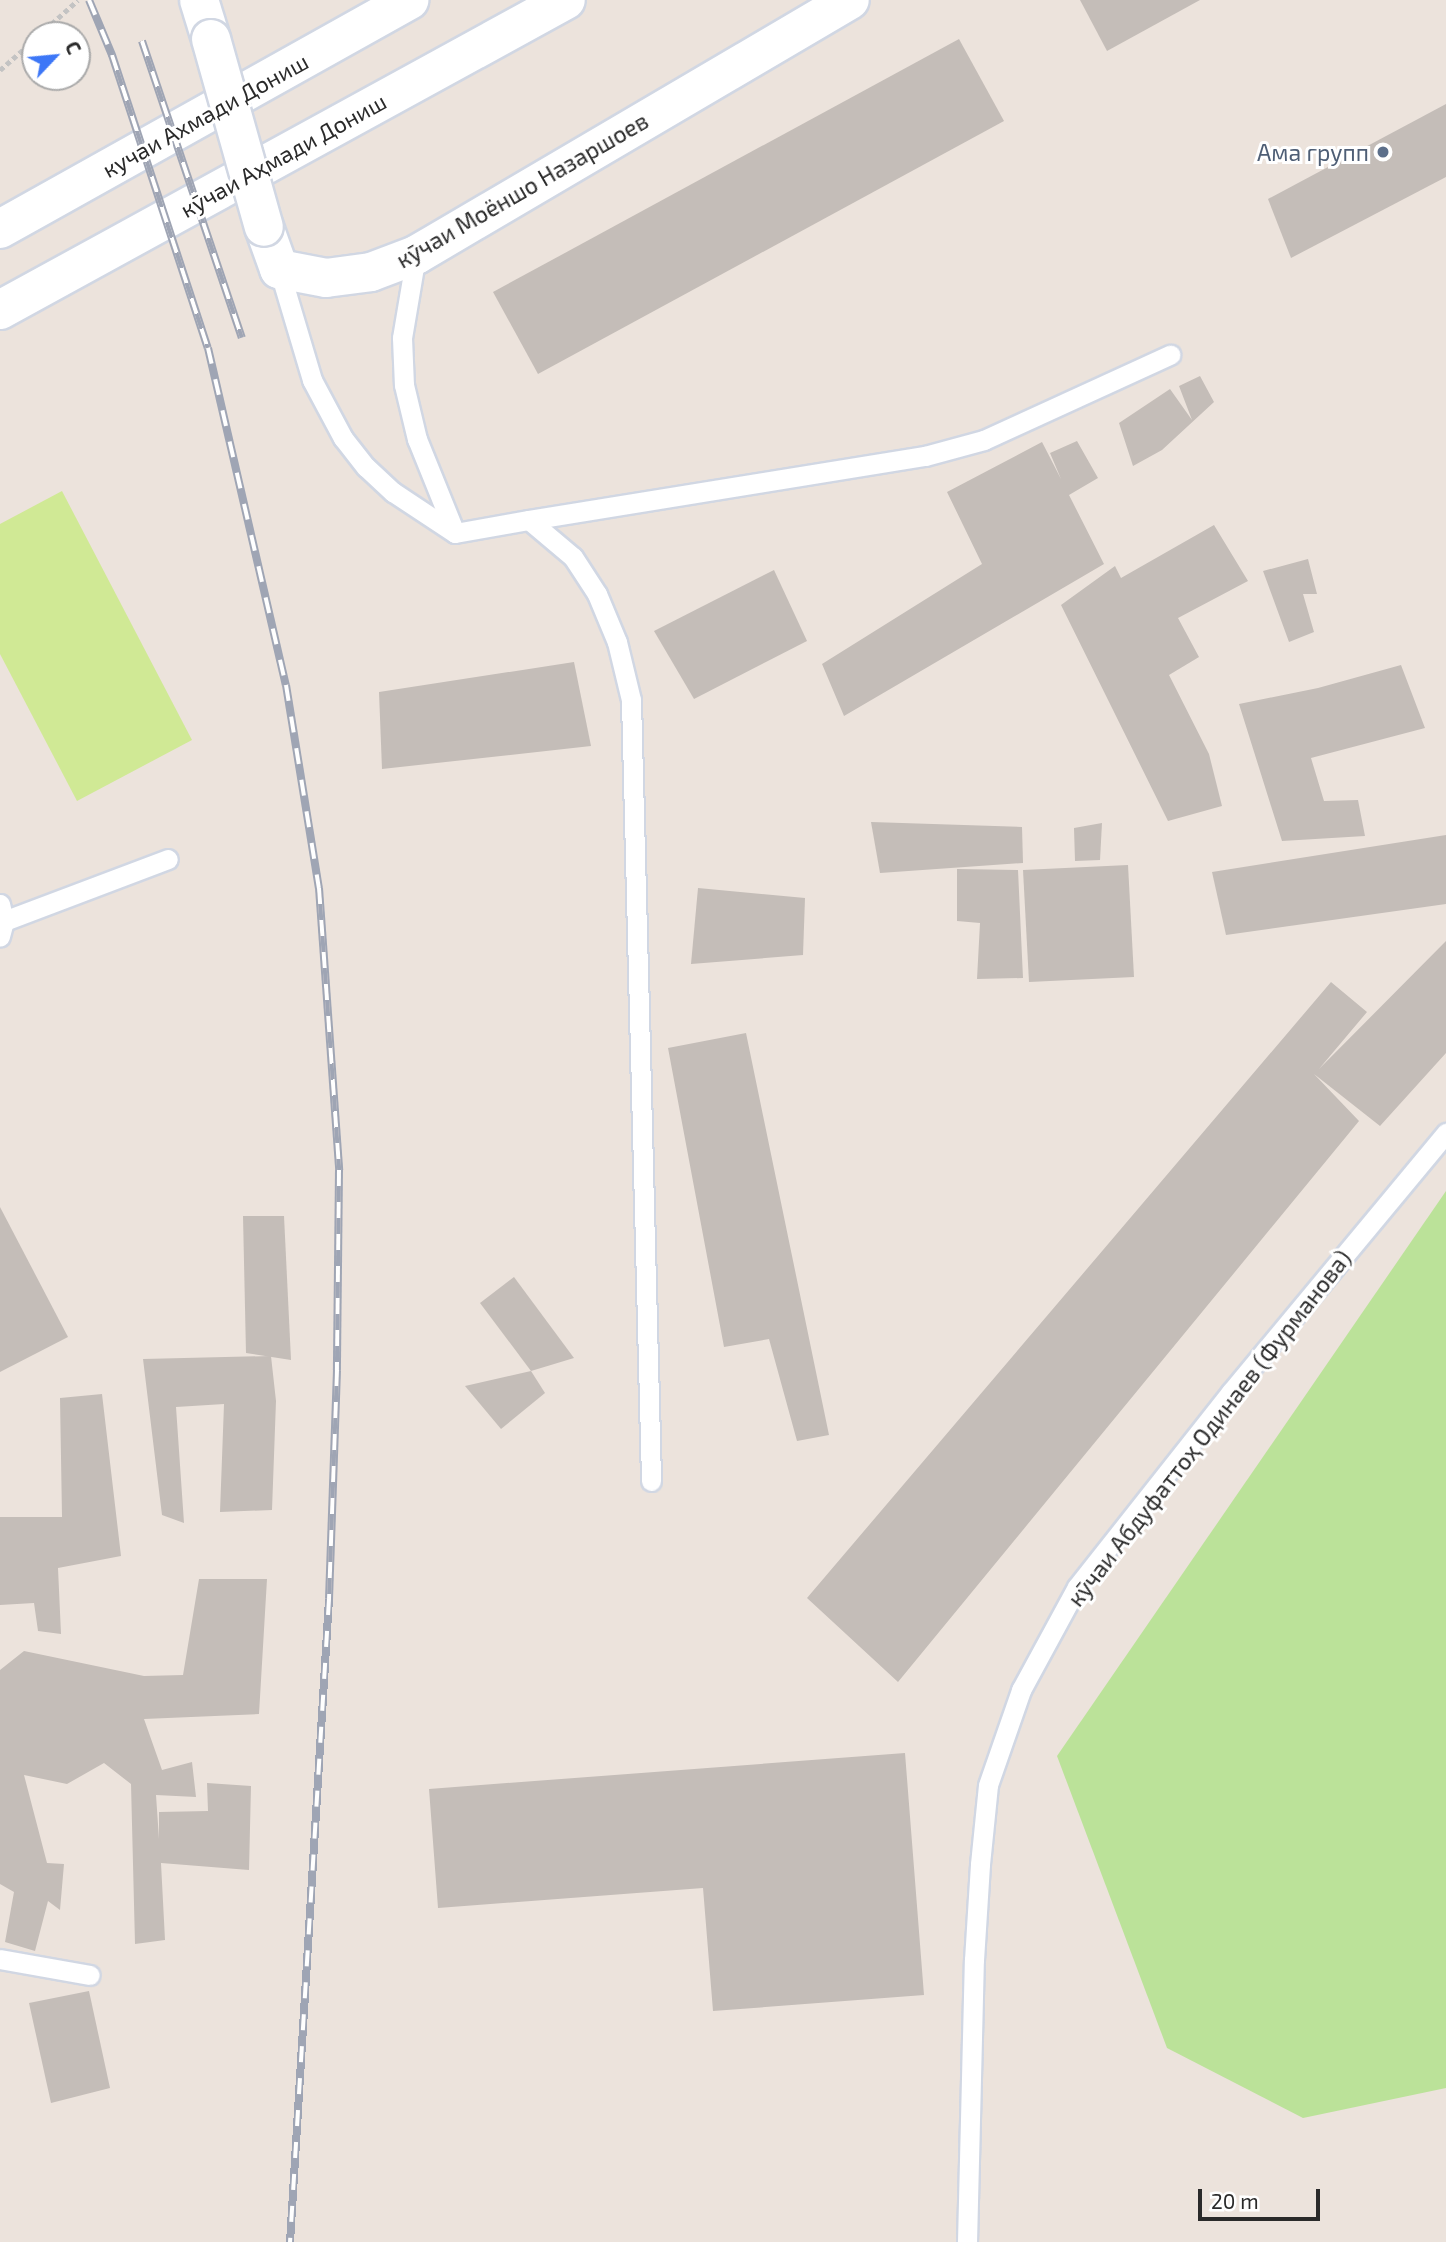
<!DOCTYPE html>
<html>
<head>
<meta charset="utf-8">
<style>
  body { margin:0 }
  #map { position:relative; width:1446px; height:2242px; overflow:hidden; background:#ece3dc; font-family:"Exo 2",sans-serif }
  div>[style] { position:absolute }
  .green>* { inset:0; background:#bbe299 }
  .pitch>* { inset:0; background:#d0e995 }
  .building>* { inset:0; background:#c4bdb8 }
  .path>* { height:4.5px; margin-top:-2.25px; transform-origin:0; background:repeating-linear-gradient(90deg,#c3c3c3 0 5px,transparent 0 8.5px) }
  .roads { filter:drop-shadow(2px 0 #d1d7e3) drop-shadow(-2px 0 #d1d7e3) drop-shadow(0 2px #d1d7e3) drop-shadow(0 -2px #d1d7e3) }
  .lane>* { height:19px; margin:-9.5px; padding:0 9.5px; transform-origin:9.5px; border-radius:9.5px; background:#fff }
  .street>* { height:38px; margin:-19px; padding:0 19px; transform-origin:19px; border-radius:19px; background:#fff }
  .secondary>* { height:38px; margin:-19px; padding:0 19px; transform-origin:19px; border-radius:19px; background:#fff }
  .rail>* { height:8px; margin-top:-4px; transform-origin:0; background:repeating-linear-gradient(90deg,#fff 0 16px,#9fa5b4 0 32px); box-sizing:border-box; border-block:2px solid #9fa5b4 }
  .bridges { filter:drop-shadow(2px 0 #d1d7e3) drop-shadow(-2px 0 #d1d7e3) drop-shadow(0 2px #d1d7e3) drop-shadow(0 -2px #d1d7e3) }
  .street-bridge>* { height:38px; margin:-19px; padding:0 19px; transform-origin:19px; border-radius:19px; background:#fff }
  .dots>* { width:19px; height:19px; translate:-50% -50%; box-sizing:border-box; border:4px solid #fff; border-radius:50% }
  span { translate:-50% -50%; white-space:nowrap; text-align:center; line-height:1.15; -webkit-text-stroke:6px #fff; paint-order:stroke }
  .street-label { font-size:23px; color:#2a2a2a }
  .service-label { font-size:23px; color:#4e5e75 }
  .right { translate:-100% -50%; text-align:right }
  .north { position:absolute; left:21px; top:21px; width:70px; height:70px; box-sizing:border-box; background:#fff; border:2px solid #aaa; border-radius:50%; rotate:64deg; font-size:19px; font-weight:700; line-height:28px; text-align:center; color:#2a2a2a }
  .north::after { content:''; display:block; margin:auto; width:24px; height:32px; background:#3d77f7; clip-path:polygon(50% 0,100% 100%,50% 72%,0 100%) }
  .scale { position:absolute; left:1198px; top:2189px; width:122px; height:32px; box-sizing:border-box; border:4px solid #2a2a2a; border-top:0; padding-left:9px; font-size:21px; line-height:24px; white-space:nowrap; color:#2a2a2a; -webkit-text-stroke:5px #fff; paint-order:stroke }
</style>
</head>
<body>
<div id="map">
  <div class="green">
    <i style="clip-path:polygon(1446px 1191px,1446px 2088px,1303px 2118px,1167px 2048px,1057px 1756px)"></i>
  </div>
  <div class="pitch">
    <i style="clip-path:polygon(62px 491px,192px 740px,77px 801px,0 654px,0 524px)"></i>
  </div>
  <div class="building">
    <i style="clip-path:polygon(1080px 0,1200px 0,1107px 51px)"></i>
    <i style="clip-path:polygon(959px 39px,1004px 121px,538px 374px,493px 292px)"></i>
    <i style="clip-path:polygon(1446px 104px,1446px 177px,1291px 258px,1268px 199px)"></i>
    <i style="clip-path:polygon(1200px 376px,1214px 402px,1162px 450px,1133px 466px,1119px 423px,1170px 389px,1192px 420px,1179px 386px)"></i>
    <i style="clip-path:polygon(1077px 441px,1098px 478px,1069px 495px,1104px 564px,844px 716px,822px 664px,982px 564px,947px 492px,1042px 442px,1061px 479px,1050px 453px)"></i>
    <i style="clip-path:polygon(1214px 525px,1248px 581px,1178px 618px,1199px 657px,1169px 675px,1209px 754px,1222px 806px,1168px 821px,1061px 605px,1115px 566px,1121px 578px)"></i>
    <i style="clip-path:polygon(1308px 559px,1317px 594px,1303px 594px,1314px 632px,1289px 642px,1263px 571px)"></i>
    <i style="clip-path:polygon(774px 570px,807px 641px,694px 699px,654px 631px)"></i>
    <i style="clip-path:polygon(574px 662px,591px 746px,382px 769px,379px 692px)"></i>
    <i style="clip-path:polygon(1401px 665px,1425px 728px,1311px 758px,1324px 801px,1358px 800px,1365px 836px,1282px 841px,1239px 704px,1318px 688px)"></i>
    <i style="clip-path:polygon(871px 822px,1022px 827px,1023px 863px,880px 873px)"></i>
    <i style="clip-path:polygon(1102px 823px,1100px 860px,1075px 861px,1074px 828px)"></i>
    <i style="clip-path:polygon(1446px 835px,1446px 904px,1226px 935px,1212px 872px)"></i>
    <i style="clip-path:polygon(1128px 865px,1134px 977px,1029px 982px,1023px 870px)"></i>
    <i style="clip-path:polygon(957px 869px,1018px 870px,1023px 978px,977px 979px,980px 923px,957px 921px)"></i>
    <i style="clip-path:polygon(698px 888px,805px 898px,803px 955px,691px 964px)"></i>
    <i style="clip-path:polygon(1446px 941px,1446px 1053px,1380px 1126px,1314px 1074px,1359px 1121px,898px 1682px,807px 1598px,1331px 982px,1367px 1012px,1319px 1069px)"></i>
    <i style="clip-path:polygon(746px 1033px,829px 1435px,797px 1441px,769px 1339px,724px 1347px,668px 1048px)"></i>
    <i style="clip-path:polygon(0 1207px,68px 1337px,0 1372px)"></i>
    <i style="clip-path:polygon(243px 1216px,284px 1216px,291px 1360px,246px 1353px)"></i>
    <i style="clip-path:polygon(514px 1277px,574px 1358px,531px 1371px,480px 1303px)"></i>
    <i style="clip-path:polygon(271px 1356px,276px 1401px,272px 1510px,220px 1512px,224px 1404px,176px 1407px,184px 1523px,162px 1515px,143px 1359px)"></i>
    <i style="clip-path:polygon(531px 1371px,545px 1393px,501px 1429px,465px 1386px)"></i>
    <i style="clip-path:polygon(102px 1394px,121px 1556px,58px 1568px,61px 1634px,38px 1631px,34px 1603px,0 1605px,0 1517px,62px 1517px,60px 1398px)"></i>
    <i style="clip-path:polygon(199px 1579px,267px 1579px,259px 1714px,144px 1719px,162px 1770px,192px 1762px,196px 1797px,156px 1795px,159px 1839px,159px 1812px,208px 1811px,207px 1783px,251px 1786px,249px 1870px,161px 1863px,165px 1940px,135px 1944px,131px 1784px,104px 1763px,67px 1784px,24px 1775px,47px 1863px,64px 1864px,60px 1910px,48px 1901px,35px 1951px,5px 1942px,14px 1892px,0 1884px,0 1670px,24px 1651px,144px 1676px,183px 1675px)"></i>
    <i style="clip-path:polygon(905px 1753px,924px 1995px,713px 2011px,703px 1888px,438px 1908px,429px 1789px)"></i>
    <i style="clip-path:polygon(89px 1991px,110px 2088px,51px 2103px,29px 2003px)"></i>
  </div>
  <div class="path">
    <i style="left:39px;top:35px;width:52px;rotate:-41.9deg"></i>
    <i style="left:0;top:70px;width:47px;rotate:-41.5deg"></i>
  </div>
  <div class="roads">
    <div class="lane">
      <i style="left:416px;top:255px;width:84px;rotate:99.6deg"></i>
      <i style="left:402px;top:338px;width:47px;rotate:87.6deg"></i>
      <i style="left:404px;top:385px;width:56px;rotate:76.5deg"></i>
      <i style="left:417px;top:439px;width:101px;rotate:68deg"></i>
      <i style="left:279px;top:269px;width:116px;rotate:73.4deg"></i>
      <i style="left:312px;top:380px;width:66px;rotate:61.9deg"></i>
      <i style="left:343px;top:438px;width:37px;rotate:52deg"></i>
      <i style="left:366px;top:467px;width:37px;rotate:43deg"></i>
      <i style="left:393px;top:492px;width:74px;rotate:33.5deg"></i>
      <i style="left:455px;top:533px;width:75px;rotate:-10deg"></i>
      <i style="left:529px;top:520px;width:57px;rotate:40.1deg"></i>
      <i style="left:573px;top:557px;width:44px;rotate:57deg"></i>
      <i style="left:597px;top:594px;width:52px;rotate:67.4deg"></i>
      <i style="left:617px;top:642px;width:60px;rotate:76.4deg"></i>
      <i style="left:631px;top:700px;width:781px;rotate:88.53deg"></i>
      <i style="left:529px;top:520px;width:401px;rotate:-9.2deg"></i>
      <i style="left:925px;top:456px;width:61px;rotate:-15.2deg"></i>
      <i style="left:984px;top:440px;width:205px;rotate:-24.6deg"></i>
      <i style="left:0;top:904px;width:17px;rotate:77deg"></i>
      <i style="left:4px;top:921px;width:16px;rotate:105deg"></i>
      <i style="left:4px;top:921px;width:175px;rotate:-20.7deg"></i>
      <i style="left:0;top:1959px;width:91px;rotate:10.1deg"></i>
      <i style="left:967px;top:2242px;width:282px;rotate:-88.6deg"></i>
      <i style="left:974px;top:1960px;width:96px;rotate:-86.4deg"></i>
      <i style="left:980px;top:1864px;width:79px;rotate:-84.2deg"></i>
      <i style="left:988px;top:1785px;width:101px;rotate:-70.8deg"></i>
      <i style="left:1021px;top:1690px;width:117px;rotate:-61.5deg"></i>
      <i style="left:1077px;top:1587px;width:248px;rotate:-51.7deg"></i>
      <i style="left:1231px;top:1392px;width:337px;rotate:-50.3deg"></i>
    </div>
    <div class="street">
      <i style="left:199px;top:0;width:41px;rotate:72.9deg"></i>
      <i style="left:264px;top:227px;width:45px;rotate:70.3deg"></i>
      <i style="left:279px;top:269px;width:48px;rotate:10.8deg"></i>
      <i style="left:326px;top:278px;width:45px;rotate:-7.6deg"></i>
      <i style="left:371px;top:272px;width:48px;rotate:-20.7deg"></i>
      <i style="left:416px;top:255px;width:503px;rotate:-30.44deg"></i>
    </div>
    <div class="secondary">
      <i style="left:0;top:229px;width:469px;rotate:-29.2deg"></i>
      <i style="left:0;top:310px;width:645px;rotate:-28.71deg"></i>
    </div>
  </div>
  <div class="rail">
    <i style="left:89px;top:0;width:60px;rotate:67.3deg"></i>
    <i style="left:112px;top:55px;width:308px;rotate:71.9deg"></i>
    <i style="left:208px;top:348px;width:346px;rotate:77deg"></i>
    <i style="left:286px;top:685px;width:206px;rotate:80.8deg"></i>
    <i style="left:319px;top:888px;width:283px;rotate:85.9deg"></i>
    <i style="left:339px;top:1170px;width:200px;rotate:90.6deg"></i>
    <i style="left:337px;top:1370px;width:229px;rotate:92deg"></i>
    <i style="left:329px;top:1599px;width:644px;rotate:93.47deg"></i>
    <i style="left:142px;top:41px;width:313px;rotate:71.4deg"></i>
  </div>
  <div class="bridges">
    <div class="street-bridge">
      <i style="left:211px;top:39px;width:195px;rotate:74.3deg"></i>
    </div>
  </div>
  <div class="dots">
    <i style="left:1383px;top:152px;background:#5c6f8a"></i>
  </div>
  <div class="street-label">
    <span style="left:205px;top:115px;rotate:-29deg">кучаи Ахмади Дониш</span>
    <span style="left:283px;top:155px;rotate:-29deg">кӯчаи Аҳмади Дониш</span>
    <span style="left:522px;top:190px;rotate:-30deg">кӯчаи Моёншо Назаршоев</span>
    <span style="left:1209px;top:1428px;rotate:-52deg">кӯчаи Абдуфаттоҳ Одинаев (Фурманова)</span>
  </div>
  <div class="service-label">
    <span class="right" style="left:1369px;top:152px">Ама групп</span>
  </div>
  <div class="north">С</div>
  <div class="scale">20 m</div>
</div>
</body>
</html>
